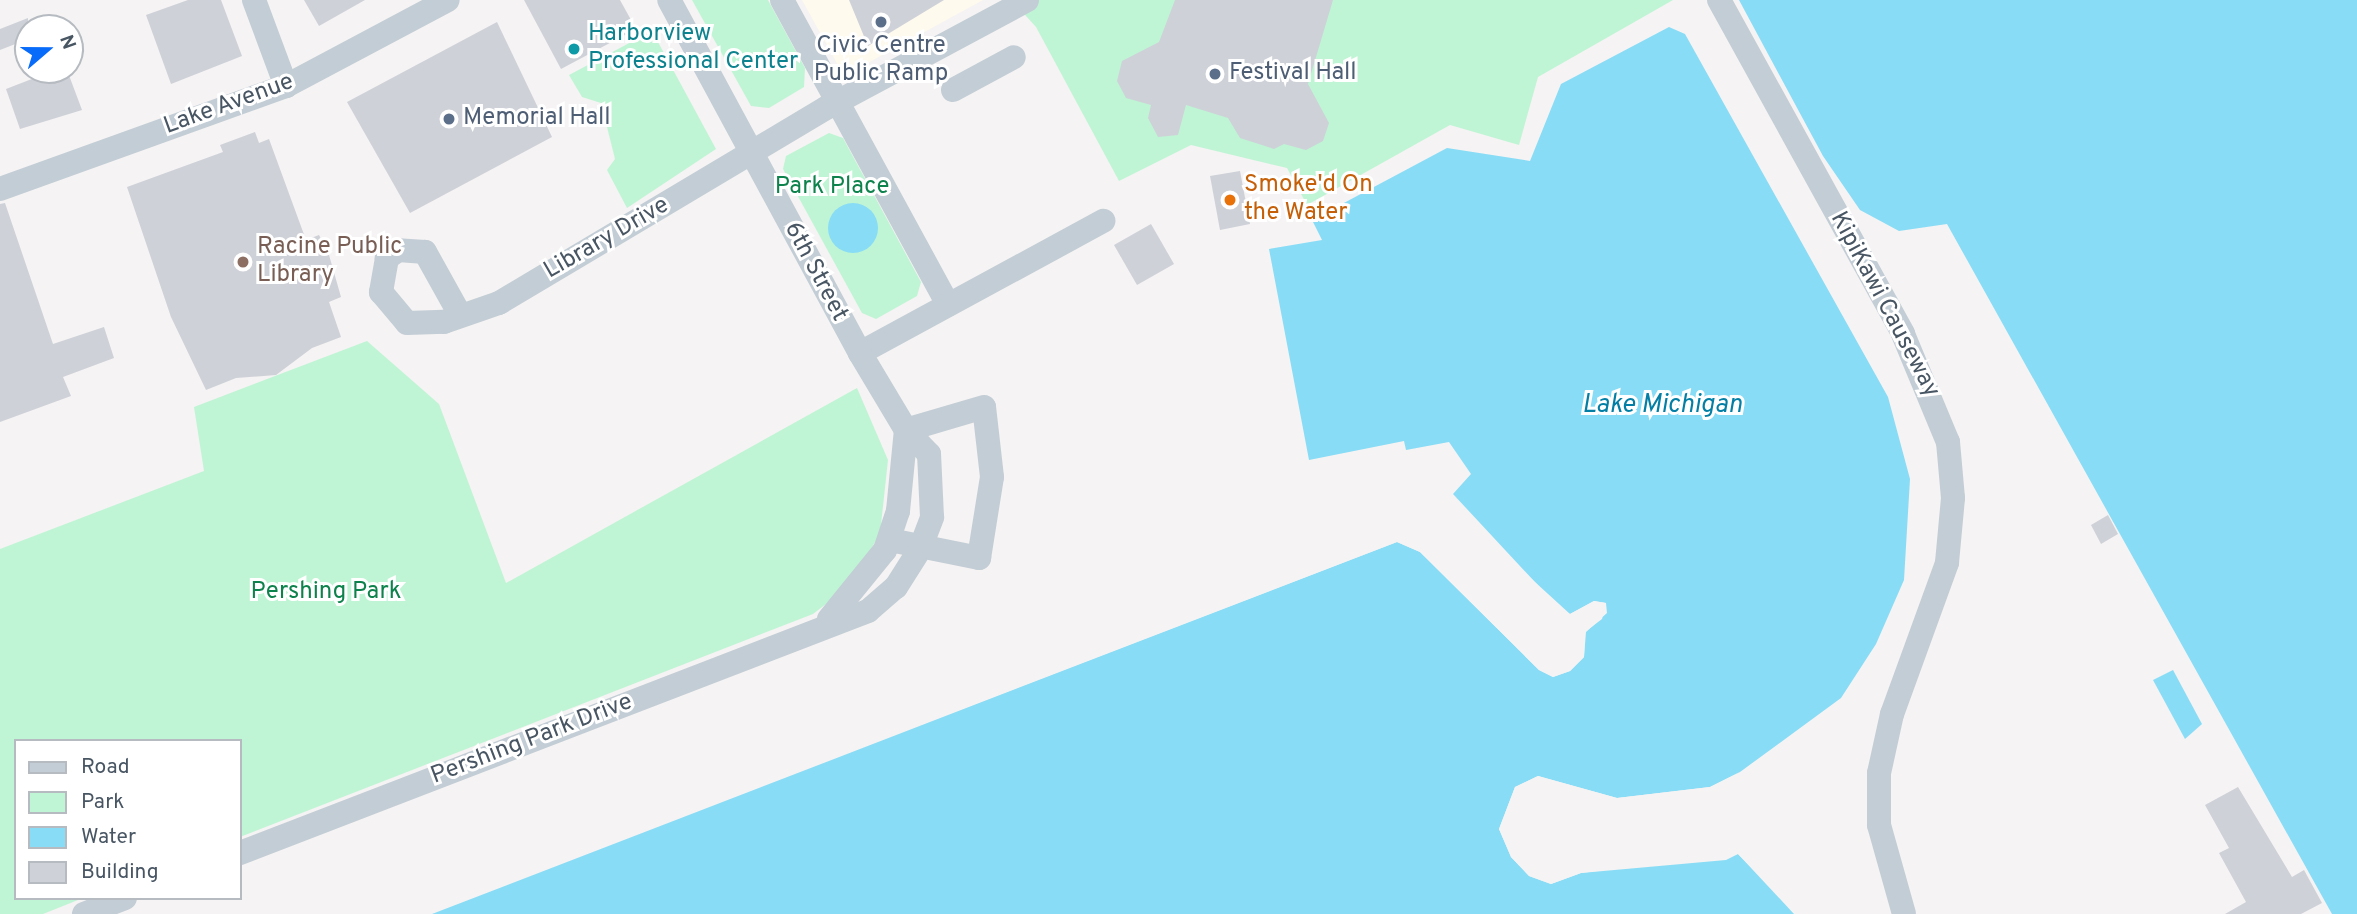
<!DOCTYPE html>
<html>
<head>
<meta charset="utf-8">
<style>
  body { margin:0 }
  #map { position:relative; width:2357px; height:914px; overflow:hidden; background:#f5f3f3; font-family:Overpass,sans-serif }
  div>[style] { position:absolute }
  .commercial>* { inset:0; background:#fefaee }
  .green>* { inset:0; background:#bff5d5 }
  .water>* { inset:0; background:#88dcf6 }
  .round { border-radius:50% }
  .pier>* { inset:0; background:#f5f3f3 }
  .building>* { inset:0; background:#ced1d8 }
  .minor>* { height:24px; margin:-12px; padding:0 12px; transform-origin:12px; border-radius:12px; background:#c3cdd5 }
  .dots>* { width:19px; height:19px; translate:-50% -50%; box-sizing:border-box; border:4px solid #fff; border-radius:50% }
  span { translate:-50% -50%; white-space:nowrap; text-align:center; line-height:1.15; -webkit-text-stroke:6px #fff; paint-order:stroke }
  .culture-label { font-size:24px; color:#0d838f }
  .left { translate:0 -50%; text-align:left }
  .service-label { font-size:24px; color:#4e5e75 }
  .street-label { font-size:24px; color:#485563 }
  .food-label { font-size:24px; color:#c56008 }
  .park-label { font-size:24px; color:#0e824c }
  .education-label { font-size:24px; color:#785e54 }
  .water-label { font-size:26px; color:#037ea4; font-style:italic }
  .legend { position:absolute; left:14px; top:739px; width:228px; height:161px; box-sizing:border-box; background:#fff; border:2px solid #b6bbc1; margin:0; padding:9px 12px; list-style:none; font-size:21px; color:#485563 }
  .legend li { display:flex; align-items:center; gap:14px; height:35px }
  .legend b { width:35px; border:2px solid #b6bbc1 }
  .north { position:absolute; left:14px; top:14px; width:70px; height:70px; box-sizing:border-box; background:#fff; border:2px solid #b6bbc1; border-radius:50%; rotate:70deg; font-size:19px; font-weight:700; line-height:28px; text-align:center; color:#485563 }
  .north::after { content:''; display:block; margin:auto; width:24px; height:32px; background:#086bf9; clip-path:polygon(50% 0,100% 100%,50% 72%,0 100%) }
</style>
</head>
<body>
<div id="map">
  <div class="commercial">
    <i style="clip-path:polygon(802px 0,983px 0,844px 76px)"></i>
  </div>
  <div class="green">
    <i style="clip-path:polygon(692px 0,768px 0,805px 68px,804px 87px,769px 108px,751px 106px)"></i>
    <i style="clip-path:polygon(1027px 0,1673px 0,1538px 77px,1519px 145px,1450px 125px,1307px 205px,1287px 168px,1191px 145px,1119px 181px,1036px 27px,1017px 6px)"></i>
    <i style="clip-path:polygon(652px 31px,716px 149px,627px 208px,607px 170px,615px 159px,601px 103px,582px 97px,569px 75px)"></i>
    <i style="clip-path:polygon(829px 133px,843px 138px,921px 282px,917px 296px,876px 319px,862px 313px,783px 169px,786px 156px)"></i>
    <i style="clip-path:polygon(367px 341px,439px 404px,506px 583px,857px 388px,888px 460px,880px 534px,847px 588px,813px 614px,240px 837px,240px 741px,16px 741px,16px 898px,83px 898px,43px 914px,0 914px,0 549px,204px 471px,194px 407px)"></i>
  </div>
  <div class="water">
    <i style="clip-path:polygon(1739px 0,2357px 0,2357px 914px,2332px 914px,1947px 224px,1899px 231px,1860px 210px,1823px 156px)"></i>
    <i style="clip-path:polygon(1669px 27px,1685px 34px,1888px 397px,1910px 479px,1904px 580px,1876px 644px,1841px 698px,1740px 772px,1710px 787px,1617px 798px,1538px 776px,1515px 787px,1499px 829px,1511px 857px,1529px 876px,1551px 884px,1581px 873px,1726px 860px,1738px 854px,1794px 914px,432px 914px,1397px 542px,1420px 552px,1539px 670px,1553px 677px,1570px 671px,1584px 657px,1585px 632px,1602px 619px,1606px 603px,1594px 601px,1570px 614px,1503px 553px,1453px 494px,1471px 474px,1449px 442px,1406px 450px,1404px 441px,1309px 460px,1269px 249px,1322px 240px,1312px 220px,1447px 148px,1530px 161px,1561px 84px)"></i>
    <i class="round" style="left:828px;top:203px;width:50px;height:50px"></i>
    <i style="clip-path:polygon(2173px 670px,2202px 724px,2185px 739px,2153px 680px)"></i>
  </div>
  <div class="pier">
    <i style="clip-path:polygon(1453px 494px,1560px 609px,1570px 614px,1594px 601px,1606px 603px,1607px 613px,1586px 632px,1584px 657px,1570px 671px,1553px 677px,1539px 670px,1420px 552px,1397px 542px,428px 914px,1396px 539px,1422px 549px,1541px 668px,1553px 673px,1568px 668px,1580px 655px,1582px 630px,1603px 606px,1571px 617px,1558px 612px,1501px 556px)"></i>
    <i style="clip-path:polygon(1740px 772px,1711px 790px,1617px 802px,1538px 780px,1518px 790px,1503px 829px,1514px 855px,1551px 881px,1580px 869px,1739px 850px,1798px 914px,1738px 854px,1581px 873px,1551px 884px,1529px 876px,1511px 857px,1499px 829px,1515px 787px,1538px 776px,1617px 798px,1710px 787px)"></i>
  </div>
  <div class="building">
    <i style="clip-path:polygon(188px 0,221px 0,242px 56px,171px 84px,146px 15px)"></i>
    <i style="clip-path:polygon(304px 0,365px 0,319px 26px)"></i>
    <i style="clip-path:polygon(524px 0,620px 0,636px 29px,561px 69px)"></i>
    <i style="clip-path:polygon(849px 0,944px 0,868px 46px)"></i>
    <i style="clip-path:polygon(1175px 0,1333px 0,1308px 84px,1329px 123px,1323px 141px,1306px 150px,1284px 144px,1274px 149px,1240px 138px,1228px 118px,1186px 105px,1178px 135px,1158px 137px,1148px 118px,1151px 105px,1126px 98px,1117px 81px,1122px 61px,1159px 42px)"></i>
    <i style="clip-path:polygon(28px 18px,28px 39px,0 50px,0 29px)"></i>
    <i style="clip-path:polygon(497px 22px,552px 137px,410px 213px,347px 102px)"></i>
    <i style="clip-path:polygon(55px 70px,67px 70px,82px 110px,20px 129px,6px 89px)"></i>
    <i style="clip-path:polygon(255px 132px,259px 143px,269px 139px,306px 240px,319px 235px,329px 255px,341px 297px,329px 302px,341px 337px,312px 348px,276px 375px,236px 378px,206px 390px,171px 317px,127px 187px,223px 152px,220px 145px)"></i>
    <i style="clip-path:polygon(1240px 171px,1250px 224px,1220px 230px,1210px 176px)"></i>
    <i style="clip-path:polygon(5px 203px,53px 344px,104px 327px,114px 358px,63px 377px,71px 396px,0 422px,0 204px)"></i>
    <i style="clip-path:polygon(1151px 224px,1174px 264px,1137px 285px,1114px 245px)"></i>
    <i style="clip-path:polygon(2108px 515px,2118px 534px,2101px 544px,2091px 525px)"></i>
    <i style="clip-path:polygon(2238px 787px,2292px 877px,2304px 870px,2322px 903px,2301px 914px,2225px 914px,2246px 902px,2219px 853px,2229px 848px,2205px 805px)"></i>
  </div>
  <div class="minor">
    <i style="left:254px;top:0;width:92px;rotate:69.6deg"></i>
    <i style="left:782px;top:0;width:347px;rotate:61.4deg"></i>
    <i style="left:1719px;top:0;width:381px;rotate:61.1deg"></i>
    <i style="left:1903px;top:334px;width:117px;rotate:67.4deg"></i>
    <i style="left:1948px;top:442px;width:56px;rotate:84.9deg"></i>
    <i style="left:1953px;top:498px;width:65px;rotate:95.3deg"></i>
    <i style="left:1947px;top:563px;width:161px;rotate:110deg"></i>
    <i style="left:1892px;top:714px;width:60px;rotate:102.4deg"></i>
    <i style="left:1879px;top:773px;width:52px;rotate:90deg"></i>
    <i style="left:1879px;top:825px;width:92px;rotate:74.3deg"></i>
    <i style="left:953px;top:90px;width:69px;rotate:-28.4deg"></i>
    <i style="left:0;top:189px;width:304px;rotate:-19.8deg"></i>
    <i style="left:286px;top:86px;width:183px;rotate:-28deg"></i>
    <i style="left:459px;top:313px;width:70px;rotate:-119.1deg"></i>
    <i style="left:425px;top:252px;width:27px;rotate:-176deg"></i>
    <i style="left:398px;top:250px;width:14px;rotate:144deg"></i>
    <i style="left:387px;top:258px;width:35px;rotate:100deg"></i>
    <i style="left:381px;top:292px;width:40px;rotate:50deg"></i>
    <i style="left:407px;top:323px;width:37px;rotate:-2deg"></i>
    <i style="left:444px;top:322px;width:58px;rotate:-19.1deg"></i>
    <i style="left:499px;top:303px;width:381px;rotate:-30.8deg"></i>
    <i style="left:826px;top:108px;width:228px;rotate:-28.2deg"></i>
    <i style="left:860px;top:353px;width:277px;rotate:-28.5deg"></i>
    <i style="left:890px;top:540px;width:91px;rotate:11.4deg"></i>
    <i style="left:979px;top:558px;width:82px;rotate:-80.9deg"></i>
    <i style="left:992px;top:477px;width:70px;rotate:-96.5deg"></i>
    <i style="left:984px;top:407px;width:81px;rotate:163.6deg"></i>
    <i style="left:829px;top:619px;width:89px;rotate:-50.9deg"></i>
    <i style="left:885px;top:550px;width:41px;rotate:-71.6deg"></i>
    <i style="left:898px;top:511px;width:81px;rotate:-84.4deg"></i>
    <i style="left:240px;top:853px;width:673px;rotate:-21.07deg"></i>
    <i style="left:868px;top:611px;width:37px;rotate:-41deg"></i>
    <i style="left:896px;top:587px;width:45px;rotate:-57.7deg"></i>
    <i style="left:920px;top:549px;width:34px;rotate:-69deg"></i>
    <i style="left:932px;top:517px;width:63px;rotate:-92.7deg"></i>
    <i style="left:929px;top:454px;width:33px;rotate:-134deg"></i>
    <i style="left:906px;top:430px;width:90px;rotate:-120.9deg"></i>
    <i style="left:860px;top:353px;width:401px;rotate:-118.4deg"></i>
    <i style="left:84px;top:914px;width:44px;rotate:-21.3deg"></i>
  </div>
  <div class="dots">
    <i style="left:881px;top:22px;background:#5c6f8a"></i>
    <i style="left:574px;top:49px;background:#0f9aa8"></i>
    <i style="left:1215px;top:74px;background:#5c6f8a"></i>
    <i style="left:449px;top:119px;background:#5c6f8a"></i>
    <i style="left:1230px;top:200px;background:#e8710a"></i>
    <i style="left:243px;top:262px;background:#8d6e63"></i>
  </div>
  <div class="culture-label">
    <span class="left" style="left:588px;top:49px">Harborview<br>Professional Center</span>
  </div>
  <div class="service-label">
    <span style="left:881px;top:61px">Civic Centre<br>Public Ramp</span>
    <span class="left" style="left:1229px;top:74px">Festival Hall</span>
    <span class="left" style="left:463px;top:119px">Memorial Hall</span>
  </div>
  <div class="street-label">
    <span style="left:229px;top:105px;rotate:-20deg">Lake Avenue</span>
    <span style="left:607px;top:239px;rotate:-30deg">Library Drive</span>
    <span style="left:815px;top:272px;rotate:62deg">6th Street</span>
    <span style="left:1884px;top:305px;rotate:62deg">KipiKawi Causeway</span>
    <span style="left:532px;top:740px;rotate:-21deg">Pershing Park Drive</span>
  </div>
  <div class="food-label">
    <span class="left" style="left:1244px;top:200px">Smoke'd On<br>the Water</span>
  </div>
  <div class="park-label">
    <span style="left:832px;top:188px">Park Place</span>
    <span style="left:326px;top:593px">Pershing Park</span>
  </div>
  <div class="education-label">
    <span class="left" style="left:257px;top:262px">Racine Public<br>Library</span>
  </div>
  <div class="water-label">
    <span style="left:1662px;top:406px">Lake Michigan</span>
  </div>
  <ul class="legend">
  <li><b style="height:9px;background:#c3cdd5"></b>Road</li>
  <li><b style="height:19px;background:#bff5d5"></b>Park</li>
  <li><b style="height:19px;background:#88dcf6"></b>Water</li>
  <li><b style="height:19px;background:#ced1d8"></b>Building</li>
  </ul>
  <div class="north">N</div>
</div>
</body>
</html>
